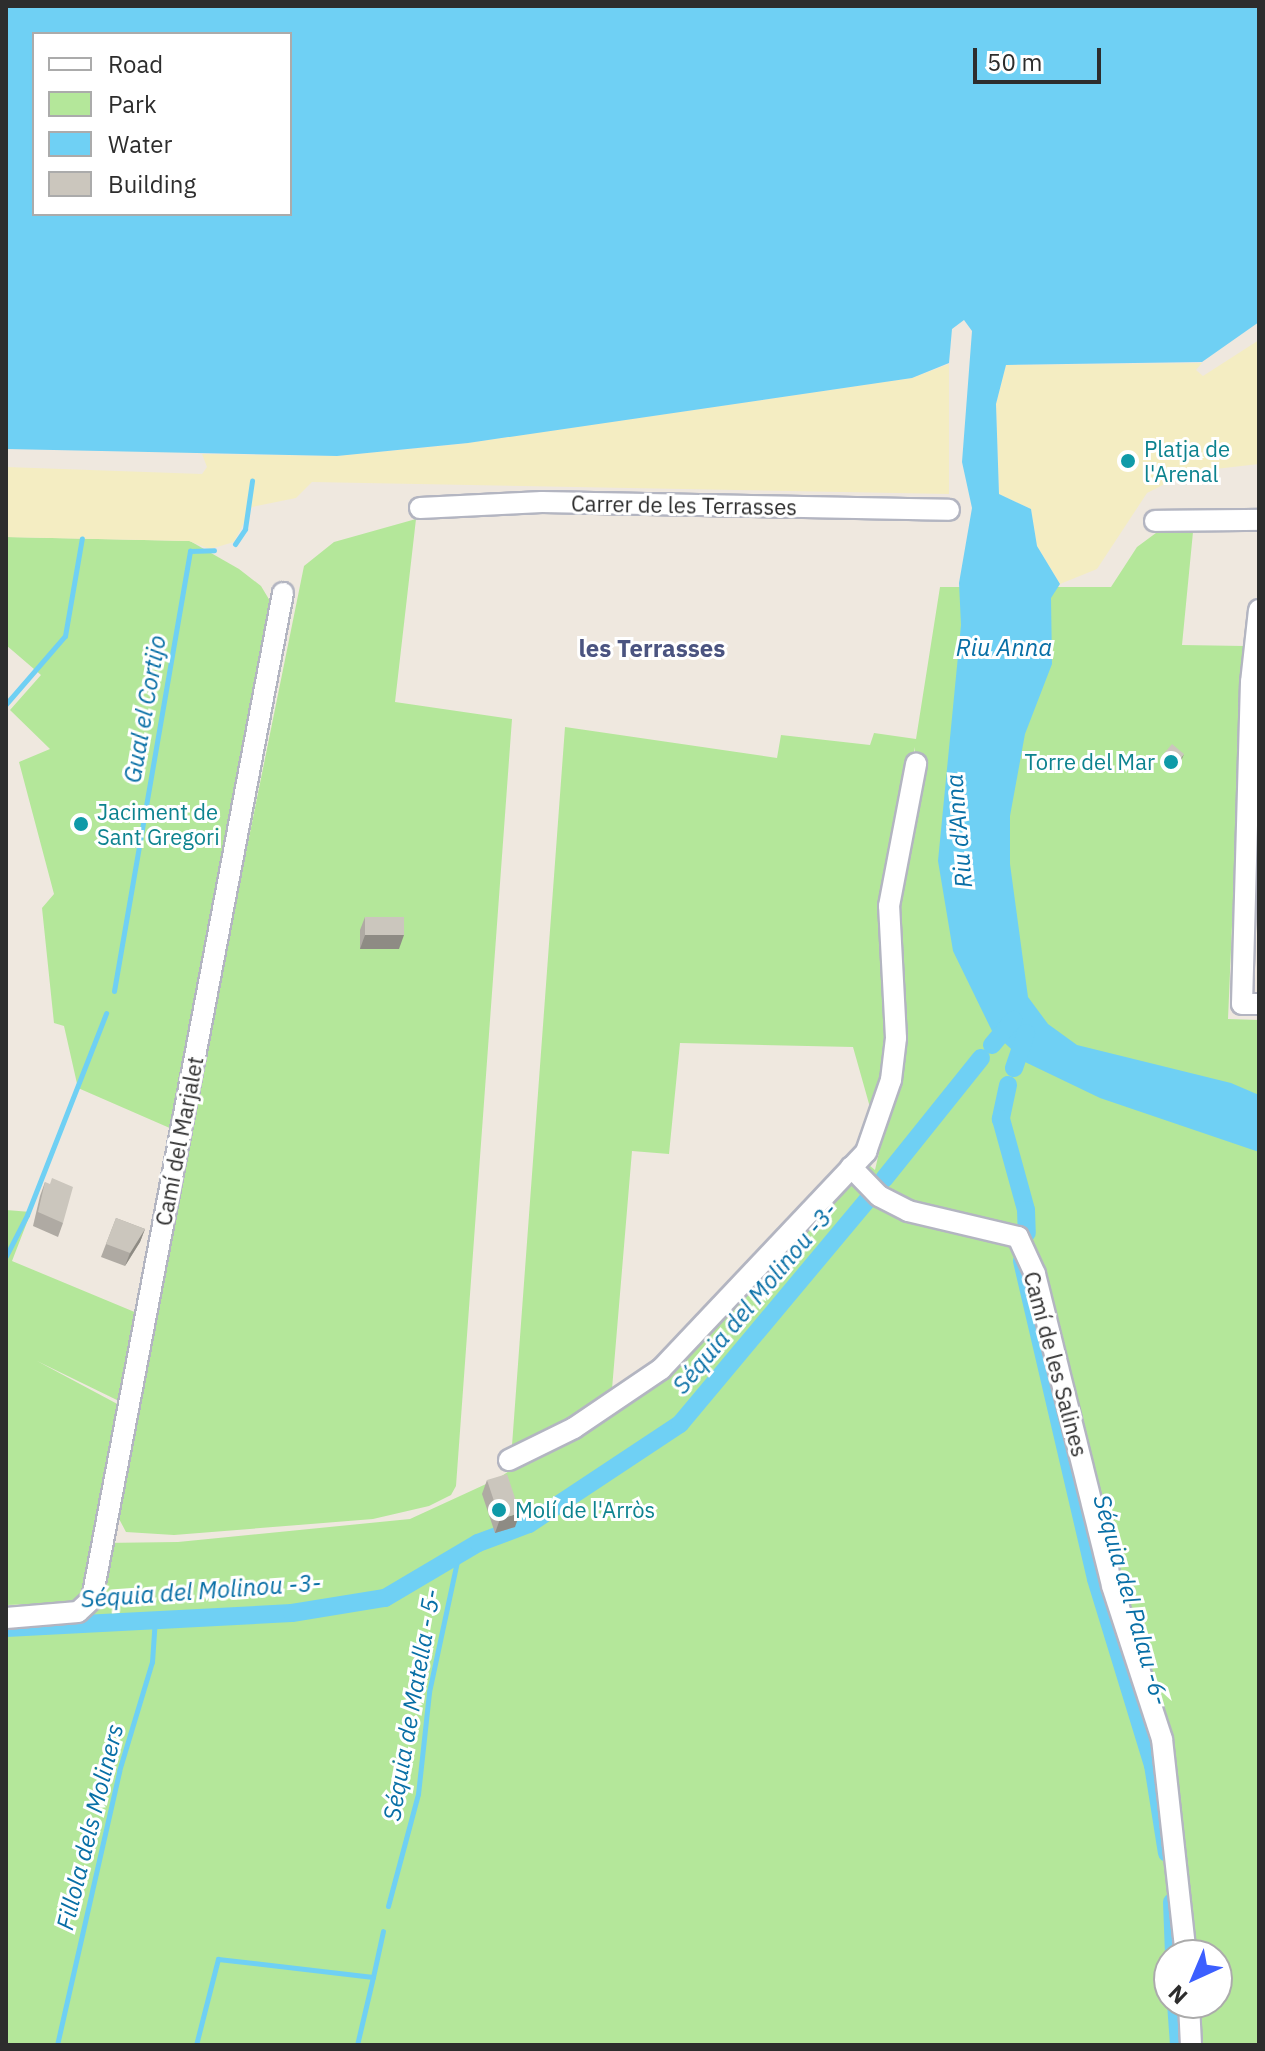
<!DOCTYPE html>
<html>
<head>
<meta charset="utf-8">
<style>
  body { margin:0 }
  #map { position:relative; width:1265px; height:2051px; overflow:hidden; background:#efe8df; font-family:"IBM Plex Sans",sans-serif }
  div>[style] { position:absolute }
  .green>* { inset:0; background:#b4e79a }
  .sand>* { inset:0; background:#f4edc2 }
  .water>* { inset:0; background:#6fd0f4 }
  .stream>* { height:5px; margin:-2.5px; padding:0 2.5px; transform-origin:2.5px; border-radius:2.5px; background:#6fd0f4 }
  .canal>* { height:18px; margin:-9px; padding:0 9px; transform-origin:9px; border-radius:9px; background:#6fd0f4 }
  .roads { filter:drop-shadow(2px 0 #b3b5c1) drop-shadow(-2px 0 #b3b5c1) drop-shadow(0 2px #b3b5c1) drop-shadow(0 -2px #b3b5c1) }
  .minor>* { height:20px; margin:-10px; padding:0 10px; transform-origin:10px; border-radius:10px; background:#fff }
  .wall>* { inset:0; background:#afaaa3 }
  .shaded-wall>* { inset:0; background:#8e8b84 }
  .building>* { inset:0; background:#cbc6bd }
  .dots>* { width:22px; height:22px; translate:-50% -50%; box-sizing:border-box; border:4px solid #fff; border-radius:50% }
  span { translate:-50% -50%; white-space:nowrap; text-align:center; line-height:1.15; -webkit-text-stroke:6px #fff; paint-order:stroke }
  .culture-label { font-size:22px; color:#0d838f }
  .left { translate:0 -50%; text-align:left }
  .right { translate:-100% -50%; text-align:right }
  .street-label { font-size:22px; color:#2d2d2d }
  .water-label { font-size:24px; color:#086fa6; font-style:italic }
  .neighbourhood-label { font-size:24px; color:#4b5480; font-weight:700 }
  .frame { position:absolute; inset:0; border:8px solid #2d2d2d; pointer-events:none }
  .legend { position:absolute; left:32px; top:32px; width:260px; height:184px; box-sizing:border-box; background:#fff; border:2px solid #ababab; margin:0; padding:10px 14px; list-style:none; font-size:24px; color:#2d2d2d }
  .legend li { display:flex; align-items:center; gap:16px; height:40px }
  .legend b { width:40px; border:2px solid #ababab }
  .north { position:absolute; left:1153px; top:1939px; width:80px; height:80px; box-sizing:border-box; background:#fff; border:2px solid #ababab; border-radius:50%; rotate:224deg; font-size:22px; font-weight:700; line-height:32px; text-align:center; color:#2d2d2d }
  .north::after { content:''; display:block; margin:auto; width:28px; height:36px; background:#3c5fff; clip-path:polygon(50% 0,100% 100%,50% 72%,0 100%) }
  .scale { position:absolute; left:973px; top:48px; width:128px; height:36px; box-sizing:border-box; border:4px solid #2d2d2d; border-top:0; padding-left:10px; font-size:24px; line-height:28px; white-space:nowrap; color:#2d2d2d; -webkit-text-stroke:6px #fff; paint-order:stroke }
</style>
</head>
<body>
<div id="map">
  <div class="green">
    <i style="clip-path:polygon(416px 519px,395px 702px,512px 719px,456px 1486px,451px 1495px,429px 1506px,373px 1519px,174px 1535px,126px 1532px,117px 1515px,165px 1252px,304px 566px,334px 542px)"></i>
    <i style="clip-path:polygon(evenodd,1160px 530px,1193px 532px,1182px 645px,1244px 646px,1228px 1019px,1259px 1020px,1259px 2045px,6px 2045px,6px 1619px,80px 1615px,96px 1599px,102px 1543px,178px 1542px,410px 1519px,497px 1479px,661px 1371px,863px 1160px,875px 1170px,896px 1078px,903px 1014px,898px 882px,912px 810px,915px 747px,883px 891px,893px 1039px,888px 1075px,873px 1118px,853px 1047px,680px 1043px,669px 1154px,632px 1151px,612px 1389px,511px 1459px,565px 727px,777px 758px,781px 735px,870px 745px,874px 733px,916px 739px,940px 587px,1111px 587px,1137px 547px,1160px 530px,1169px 1955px,1217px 1955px,1217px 2003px,1169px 2003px,1169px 1955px)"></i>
    <i style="clip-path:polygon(6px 537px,190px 541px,239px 569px,261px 586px,273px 606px,172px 1129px,78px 1088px,64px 1026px,54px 1023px,42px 908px,54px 894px,19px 762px,50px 749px,10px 710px,41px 675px,6px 645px)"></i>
    <i style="clip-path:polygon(6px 1210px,31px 1212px,12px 1261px,137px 1313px,121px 1402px,37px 1361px,123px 1407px,85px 1592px,68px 1603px,6px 1605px)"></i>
  </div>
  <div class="sand">
    <i style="clip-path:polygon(1259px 340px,1259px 464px,1189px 472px,1147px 493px,1097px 569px,1060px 584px,1037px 546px,1031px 509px,999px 494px,996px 404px,1006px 365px,1202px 363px,1196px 370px,1203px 376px)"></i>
    <i style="clip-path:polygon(949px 364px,949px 494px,312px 482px,296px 498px,252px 507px,234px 542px,210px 549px,189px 541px,6px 537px,6px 467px,202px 474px,207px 467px,202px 454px,337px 456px,461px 444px,912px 378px)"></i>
  </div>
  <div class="water">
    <i style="clip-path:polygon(evenodd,6px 6px,1259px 6px,1259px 322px,1202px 362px,1006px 365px,996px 404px,999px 494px,1031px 509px,1037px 546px,1060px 584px,1051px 598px,1052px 664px,1025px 734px,1010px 816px,1010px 864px,1028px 997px,1048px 1024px,1077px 1045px,1231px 1083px,1259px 1095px,1259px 1152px,1100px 1098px,1025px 1062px,992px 1031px,953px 951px,938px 861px,961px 625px,959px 583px,972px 508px,962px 462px,972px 331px,964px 320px,952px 329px,949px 363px,912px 378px,468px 443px,337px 456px,6px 449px,6px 6px,34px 34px,290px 34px,290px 214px,34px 214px,34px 34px)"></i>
  </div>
  <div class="stream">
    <i style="left:235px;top:544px;width:18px;rotate:-56deg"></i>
    <i style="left:245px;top:529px;width:49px;rotate:-81.7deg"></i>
    <i style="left:6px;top:704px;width:90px;rotate:-49.1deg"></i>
    <i style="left:65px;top:636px;width:99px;rotate:-80.2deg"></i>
    <i style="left:114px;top:991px;width:447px;rotate:-80.2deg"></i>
    <i style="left:190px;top:551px;width:24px;rotate:-2deg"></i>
    <i style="left:6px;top:1256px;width:46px;rotate:-62.9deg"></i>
    <i style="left:27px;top:1215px;width:217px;rotate:-68.6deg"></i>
    <i style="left:388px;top:1906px;width:116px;rotate:-75deg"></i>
    <i style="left:418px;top:1794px;width:103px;rotate:-83.8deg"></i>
    <i style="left:429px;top:1692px;width:138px;rotate:-77.9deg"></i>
    <i style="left:57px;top:2045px;width:281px;rotate:-77.2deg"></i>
    <i style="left:119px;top:1771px;width:114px;rotate:-73.2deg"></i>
    <i style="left:152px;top:1662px;width:44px;rotate:-86.1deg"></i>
    <i style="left:196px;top:2045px;width:89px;rotate:-75.7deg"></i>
    <i style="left:218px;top:1959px;width:156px;rotate:6.6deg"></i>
    <i style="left:373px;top:1977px;width:47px;rotate:-77.7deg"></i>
    <i style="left:357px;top:2045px;width:70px;rotate:-76.8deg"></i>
  </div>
  <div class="canal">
    <i style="left:992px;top:1045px;width:33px;rotate:-50deg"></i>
    <i style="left:1014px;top:1068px;width:37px;rotate:-71deg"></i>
    <i style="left:1008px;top:1085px;width:35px;rotate:102deg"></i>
    <i style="left:1001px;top:1119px;width:94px;rotate:74.6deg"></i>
    <i style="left:1026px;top:1210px;width:23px;rotate:88deg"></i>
    <i style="left:884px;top:1179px;width:155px;rotate:-51.3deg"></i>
    <i style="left:1022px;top:1261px;width:326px;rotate:76.9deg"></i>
    <i style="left:1096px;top:1579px;width:195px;rotate:73deg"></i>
    <i style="left:1153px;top:1765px;width:89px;rotate:81deg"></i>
    <i style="left:6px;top:1628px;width:286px;rotate:-3deg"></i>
    <i style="left:292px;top:1613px;width:94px;rotate:-9.2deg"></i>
    <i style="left:385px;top:1598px;width:108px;rotate:-30.6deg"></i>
    <i style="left:478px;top:1543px;width:54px;rotate:-20.4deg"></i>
    <i style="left:529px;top:1524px;width:181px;rotate:-33.5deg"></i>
    <i style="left:680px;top:1424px;width:295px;rotate:-50.1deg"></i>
    <i style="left:1172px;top:1902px;width:53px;rotate:87.8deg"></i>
    <i style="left:1176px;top:2003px;width:42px;rotate:85.9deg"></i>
  </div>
  <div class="roads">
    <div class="minor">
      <i style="left:420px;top:508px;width:122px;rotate:-2.8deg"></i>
      <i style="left:542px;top:502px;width:407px;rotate:1.1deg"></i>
      <i style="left:1155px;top:521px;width:104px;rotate:-0.6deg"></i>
      <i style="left:1259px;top:610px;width:72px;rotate:96.3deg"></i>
      <i style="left:1251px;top:682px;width:322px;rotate:91.6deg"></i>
      <i style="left:1242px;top:1004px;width:17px"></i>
      <i style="left:851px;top:1167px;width:40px;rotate:46deg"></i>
      <i style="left:879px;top:1196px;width:33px;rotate:27deg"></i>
      <i style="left:908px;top:1211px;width:113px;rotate:13.3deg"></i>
      <i style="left:1018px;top:1237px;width:41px;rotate:65.3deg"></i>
      <i style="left:1035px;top:1274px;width:321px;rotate:76.1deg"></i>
      <i style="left:1112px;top:1586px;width:161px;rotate:71.9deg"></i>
      <i style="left:1162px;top:1739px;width:217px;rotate:83.7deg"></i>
      <i style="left:509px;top:1460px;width:72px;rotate:-26.2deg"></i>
      <i style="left:574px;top:1428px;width:105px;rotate:-34.1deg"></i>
      <i style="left:661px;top:1369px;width:299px;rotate:-46.6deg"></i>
      <i style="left:866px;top:1152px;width:76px;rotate:-70.9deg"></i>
      <i style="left:891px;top:1080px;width:42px;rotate:-83.2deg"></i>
      <i style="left:896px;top:1038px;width:132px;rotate:-93deg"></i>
      <i style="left:889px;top:906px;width:145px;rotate:-79.2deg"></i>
      <i style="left:6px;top:1618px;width:72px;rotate:-4.8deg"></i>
      <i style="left:78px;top:1612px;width:19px;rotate:-43deg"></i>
      <i style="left:92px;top:1599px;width:1024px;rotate:-79.25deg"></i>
      <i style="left:1189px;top:2003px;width:42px;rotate:87.3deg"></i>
    </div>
  </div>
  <div class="wall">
    <i style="clip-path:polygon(1162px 756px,1181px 761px,1172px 773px,1160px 763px)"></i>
    <i style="clip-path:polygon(365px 917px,399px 949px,360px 949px,360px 930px)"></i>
    <i style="clip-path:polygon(45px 1182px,63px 1223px,58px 1237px,33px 1226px,40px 1196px)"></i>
    <i style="clip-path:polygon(116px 1218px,145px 1229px,140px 1242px,125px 1266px,101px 1257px)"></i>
    <i style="clip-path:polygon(487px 1480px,515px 1527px,495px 1533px,482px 1494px)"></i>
  </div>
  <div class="shaded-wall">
    <i style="clip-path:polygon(1184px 754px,1181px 761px,1172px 773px,1175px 766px)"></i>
    <i style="clip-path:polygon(365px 935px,404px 935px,399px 949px,360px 949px)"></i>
    <i style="clip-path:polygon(145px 1229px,140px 1242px,125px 1266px,130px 1253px)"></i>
    <i style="clip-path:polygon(520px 1513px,515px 1527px,495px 1533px,500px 1519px)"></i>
  </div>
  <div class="building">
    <i style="clip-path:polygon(1172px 744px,1184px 754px,1175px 766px,1162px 756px)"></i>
    <i style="clip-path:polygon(365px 917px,404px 917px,404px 935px,365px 935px)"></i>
    <i style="clip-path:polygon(52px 1178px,73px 1187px,63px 1223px,38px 1212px,45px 1182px,50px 1184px)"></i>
    <i style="clip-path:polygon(116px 1218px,145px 1229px,130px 1253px,106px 1244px)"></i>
    <i style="clip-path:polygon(507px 1474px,520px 1513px,500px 1519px,487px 1480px)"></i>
  </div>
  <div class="dots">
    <i style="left:1128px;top:461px;background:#0f9aa8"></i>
    <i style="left:1171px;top:762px;background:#0f9aa8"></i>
    <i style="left:81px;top:824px;background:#0f9aa8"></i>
    <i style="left:499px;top:1510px;background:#0f9aa8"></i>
  </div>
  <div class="culture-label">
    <span class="left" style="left:1144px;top:461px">Platja de<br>l'Arenal</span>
    <span class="right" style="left:1155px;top:762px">Torre del Mar</span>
    <span class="left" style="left:97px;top:824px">Jaciment de<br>Sant Gregori</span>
    <span class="left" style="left:515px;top:1510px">Molí de l'Arròs</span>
  </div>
  <div class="street-label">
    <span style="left:684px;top:505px;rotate:1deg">Carrer de les Terrasses</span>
    <span style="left:179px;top:1141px;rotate:-79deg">Camí del Marjalet</span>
    <span style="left:1056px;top:1364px;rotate:75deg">Camí de les Salines</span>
  </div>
  <div class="water-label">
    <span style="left:1004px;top:648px">Riu Anna</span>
    <span style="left:145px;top:709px;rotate:-80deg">Gual el Cortijo</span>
    <span style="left:959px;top:831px;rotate:-95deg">Riu d'Anna</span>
    <span style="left:755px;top:1298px;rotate:-50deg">Séquia del Molinou -3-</span>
    <span style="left:201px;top:1591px;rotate:-4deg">Séquia del Molinou -3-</span>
    <span style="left:1131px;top:1600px;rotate:74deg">Séquia del Palau -6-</span>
    <span style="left:412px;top:1705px;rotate:-80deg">Séquia de Matella - 5-</span>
    <span style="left:90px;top:1827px;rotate:-76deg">Fillola dels Moliners</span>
  </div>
  <div class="neighbourhood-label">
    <span style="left:652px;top:649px">les Terrasses</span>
  </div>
  <div class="frame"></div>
  <ul class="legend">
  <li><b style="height:10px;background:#fff"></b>Road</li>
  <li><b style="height:22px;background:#b4e79a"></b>Park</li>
  <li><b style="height:22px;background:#6fd0f4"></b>Water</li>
  <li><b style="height:22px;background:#cbc6bd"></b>Building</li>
  </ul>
  <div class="north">N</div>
  <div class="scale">50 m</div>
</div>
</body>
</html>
